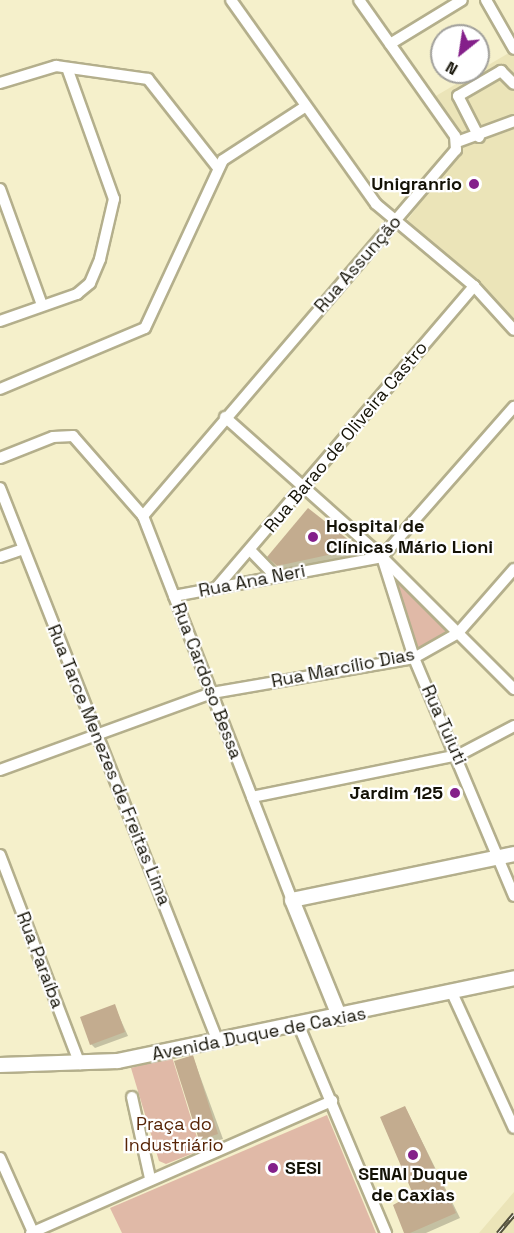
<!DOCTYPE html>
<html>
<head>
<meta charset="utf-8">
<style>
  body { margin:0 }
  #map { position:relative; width:514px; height:1233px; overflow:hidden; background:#f5f0cb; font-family:"Space Grotesk",sans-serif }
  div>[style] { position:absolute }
  .built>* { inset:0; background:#ebe4b8 }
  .green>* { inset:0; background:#e0b9a7 }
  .shadow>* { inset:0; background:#0003 }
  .building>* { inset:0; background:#c3ac8f }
  .roads { filter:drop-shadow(2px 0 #b4af8c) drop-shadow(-2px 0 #b4af8c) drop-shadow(0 2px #b4af8c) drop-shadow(0 -2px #b4af8c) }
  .minor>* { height:10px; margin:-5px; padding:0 5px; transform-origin:5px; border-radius:5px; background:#fff }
  .major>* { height:14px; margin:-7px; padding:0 7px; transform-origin:7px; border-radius:7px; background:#fff }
  .rail>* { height:5px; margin-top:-2.5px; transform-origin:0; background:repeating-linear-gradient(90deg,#fff 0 9px,#524f3c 0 18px); box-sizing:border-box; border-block:2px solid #524f3c }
  .dots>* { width:16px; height:16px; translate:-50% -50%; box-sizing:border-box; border:3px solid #fff; border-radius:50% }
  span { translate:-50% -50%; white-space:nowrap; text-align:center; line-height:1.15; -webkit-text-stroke:4.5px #fff; paint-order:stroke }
  .poi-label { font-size:18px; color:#141206; font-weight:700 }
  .right { translate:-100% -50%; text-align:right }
  .left { translate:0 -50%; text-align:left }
  .street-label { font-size:18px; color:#141206 }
  .park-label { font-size:18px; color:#572406 }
  .north { position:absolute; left:430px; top:24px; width:60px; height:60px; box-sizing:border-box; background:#fff; border:2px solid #a1a09b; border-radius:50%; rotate:210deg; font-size:16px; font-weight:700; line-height:24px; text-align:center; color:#141206 }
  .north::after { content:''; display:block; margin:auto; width:21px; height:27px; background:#84208a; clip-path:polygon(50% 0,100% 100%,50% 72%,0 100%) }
</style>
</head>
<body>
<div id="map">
  <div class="built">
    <i style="clip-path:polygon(514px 50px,514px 328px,478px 279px,406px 222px,463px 145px,429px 100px)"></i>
    <i style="clip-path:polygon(514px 1192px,514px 1233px,479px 1233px)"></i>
  </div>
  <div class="green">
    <i style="clip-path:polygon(379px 560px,454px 633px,414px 655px)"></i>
    <i style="clip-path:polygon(172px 1057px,201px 1150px,166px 1164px,159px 1161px,131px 1068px)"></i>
    <i style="clip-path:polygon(327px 1115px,376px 1233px,122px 1233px,110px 1208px)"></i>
  </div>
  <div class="shadow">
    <i style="clip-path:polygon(349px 542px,356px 555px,283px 570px,270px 557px)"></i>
    <i style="clip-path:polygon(114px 1005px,128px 1036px,95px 1048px,91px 1044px)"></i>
    <i style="clip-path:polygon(193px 1057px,223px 1139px,205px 1144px,200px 1139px)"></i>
    <i style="clip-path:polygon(405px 1107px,460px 1218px,426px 1233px,406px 1233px,415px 1195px)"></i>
  </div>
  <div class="building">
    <i style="clip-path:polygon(308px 508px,350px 541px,351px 550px,277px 566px,267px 557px)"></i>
    <i style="clip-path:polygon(115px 1004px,125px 1032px,90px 1045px,80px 1017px)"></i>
    <i style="clip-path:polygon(193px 1055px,218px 1134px,199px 1140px,174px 1061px)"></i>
    <i style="clip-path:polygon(405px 1106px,456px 1213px,410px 1233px,404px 1233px,393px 1205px,413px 1194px,380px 1117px)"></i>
  </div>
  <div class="roads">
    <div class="minor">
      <i style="left:231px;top:0;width:250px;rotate:54.6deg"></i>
      <i style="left:376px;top:204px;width:128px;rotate:39.9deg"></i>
      <i style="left:474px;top:286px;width:59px;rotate:47.7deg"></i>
      <i style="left:486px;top:0;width:56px;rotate:60.3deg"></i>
      <i style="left:390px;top:44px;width:84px;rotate:-31.4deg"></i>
      <i style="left:0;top:83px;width:59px;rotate:-16.9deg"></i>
      <i style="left:56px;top:66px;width:93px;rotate:8deg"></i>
      <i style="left:148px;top:79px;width:113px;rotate:51.8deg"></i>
      <i style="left:479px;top:137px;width:46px;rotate:-117.1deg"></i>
      <i style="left:458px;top:96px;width:50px;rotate:-30.2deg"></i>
      <i style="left:501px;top:71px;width:18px;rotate:45deg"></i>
      <i style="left:457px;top:142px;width:61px;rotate:-20.2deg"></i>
      <i style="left:0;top:189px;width:123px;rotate:70.1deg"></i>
      <i style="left:0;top:321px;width:82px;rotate:-19.3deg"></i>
      <i style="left:77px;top:294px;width:17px;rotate:-40deg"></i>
      <i style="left:90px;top:283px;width:26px;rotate:-67deg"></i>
      <i style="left:100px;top:259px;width:62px;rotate:-76.9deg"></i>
      <i style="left:114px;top:199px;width:139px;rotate:-109.7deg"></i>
      <i style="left:0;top:389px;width:157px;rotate:-22.8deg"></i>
      <i style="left:145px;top:328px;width:185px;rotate:-65.1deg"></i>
      <i style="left:223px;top:160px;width:95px;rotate:-33deg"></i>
      <i style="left:225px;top:417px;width:210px;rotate:41.7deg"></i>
      <i style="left:382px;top:557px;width:187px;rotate:45deg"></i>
      <i style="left:0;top:458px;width:57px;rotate:-21.6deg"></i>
      <i style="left:53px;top:437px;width:20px;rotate:-3deg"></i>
      <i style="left:73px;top:436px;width:106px;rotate:48.8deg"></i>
      <i style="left:143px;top:516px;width:412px;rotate:68.8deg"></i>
      <i style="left:0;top:488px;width:595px;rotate:68.52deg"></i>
      <i style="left:143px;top:516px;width:482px;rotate:-49.5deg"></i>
      <i style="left:456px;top:150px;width:14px;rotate:-94deg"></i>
      <i style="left:455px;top:136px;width:166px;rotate:-125.2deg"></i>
      <i style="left:250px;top:550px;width:36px;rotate:46deg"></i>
      <i style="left:0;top:557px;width:24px;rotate:-19deg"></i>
      <i style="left:383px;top:560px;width:103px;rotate:72.4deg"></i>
      <i style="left:414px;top:658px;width:258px;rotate:67.2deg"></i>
      <i style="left:217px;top:587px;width:396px;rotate:-49.5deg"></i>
      <i style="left:174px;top:596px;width:212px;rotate:-10.6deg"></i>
      <i style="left:382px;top:557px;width:200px;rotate:-48.7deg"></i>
      <i style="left:0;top:770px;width:226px;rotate:-20deg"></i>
      <i style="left:212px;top:693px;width:205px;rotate:-9.8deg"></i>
      <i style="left:414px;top:658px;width:51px;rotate:-29.6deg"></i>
      <i style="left:458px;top:633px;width:85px;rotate:-48.8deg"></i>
      <i style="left:252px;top:797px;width:211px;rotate:-11.5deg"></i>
      <i style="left:459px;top:755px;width:62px;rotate:-27.8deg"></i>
      <i style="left:0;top:855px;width:224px;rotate:69.1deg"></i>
      <i style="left:453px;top:995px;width:146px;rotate:65.4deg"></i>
      <i style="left:299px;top:1026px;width:225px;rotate:67.2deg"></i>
      <i style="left:132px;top:1097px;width:83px;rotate:77.5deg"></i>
      <i style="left:0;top:1158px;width:81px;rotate:66deg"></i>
      <i style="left:31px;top:1233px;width:329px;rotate:-23.7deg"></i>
    </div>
    <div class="major">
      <i style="left:340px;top:1018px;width:127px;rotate:-112.1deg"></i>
      <i style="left:292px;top:900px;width:227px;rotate:-11.7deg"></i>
      <i style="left:0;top:1065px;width:118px;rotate:-1.9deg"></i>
      <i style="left:118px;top:1061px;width:405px;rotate:-11.8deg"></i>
    </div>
  </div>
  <div class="rail">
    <i style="left:498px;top:1233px;width:25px;rotate:-50deg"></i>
  </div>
  <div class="dots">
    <i style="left:474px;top:184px;background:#84208a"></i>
    <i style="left:313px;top:537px;background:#84208a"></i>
    <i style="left:455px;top:793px;background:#84208a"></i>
    <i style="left:413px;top:1155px;background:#84208a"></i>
    <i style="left:273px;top:1168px;background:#84208a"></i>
  </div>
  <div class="poi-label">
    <span class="right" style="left:462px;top:184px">Unigranrio</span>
    <span class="left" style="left:326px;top:537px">Hospital de<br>Clínicas Mário Lioni</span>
    <span class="right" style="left:443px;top:793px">Jardim 125</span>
    <span class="left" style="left:285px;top:1168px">SESI</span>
    <span style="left:413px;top:1185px">SENAI Duque<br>de Caxias</span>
  </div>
  <div class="street-label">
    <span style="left:358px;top:264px;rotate:-49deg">Rua Assunção</span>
    <span style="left:346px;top:437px;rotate:-50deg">Rua Barao de Oliveira Castro</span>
    <span style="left:252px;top:581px;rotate:-11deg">Rua Ana Neri</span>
    <span style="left:343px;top:668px;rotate:-11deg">Rua Marcílio Dias</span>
    <span style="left:207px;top:681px;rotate:69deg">Rua Cardoso Bessa</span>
    <span style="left:444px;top:725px;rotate:66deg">Rua Tuiuti</span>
    <span style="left:109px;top:765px;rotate:68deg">Rua Tarce Menezes de Freitas Lima</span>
    <span style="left:40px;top:960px;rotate:69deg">Rua Paraíba</span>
    <span style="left:259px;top:1034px;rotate:-11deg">Avenida Duque de Caxias</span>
  </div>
  <div class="park-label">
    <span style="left:174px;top:1135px">Praça do<br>Industriário</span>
  </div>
  <div class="north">N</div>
</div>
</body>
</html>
